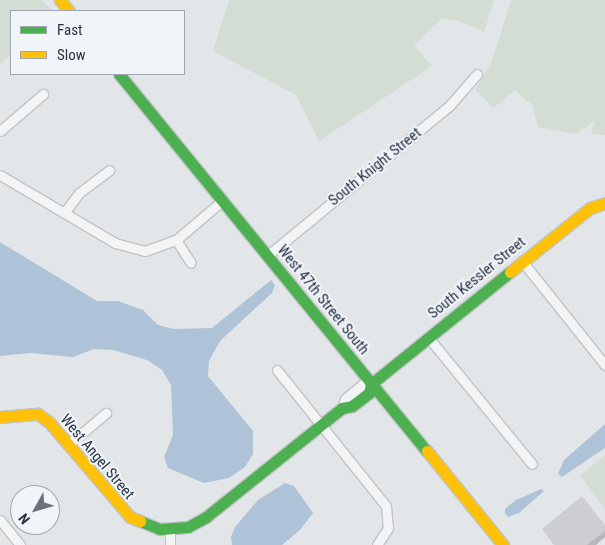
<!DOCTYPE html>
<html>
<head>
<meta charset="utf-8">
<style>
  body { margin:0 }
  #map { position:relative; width:605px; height:545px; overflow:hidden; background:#e3e6e9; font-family:"Roboto Condensed",sans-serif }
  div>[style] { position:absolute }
  .green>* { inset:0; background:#d4ddd3 }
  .water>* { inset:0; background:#aec3d7 }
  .shadow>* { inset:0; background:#0003 }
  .building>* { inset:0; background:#ccced2 }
  .roads { filter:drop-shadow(1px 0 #c1c4c7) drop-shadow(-1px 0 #c1c4c7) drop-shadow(0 1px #c1c4c7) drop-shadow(0 -1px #c1c4c7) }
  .street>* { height:9px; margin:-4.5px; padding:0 4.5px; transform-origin:4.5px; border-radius:4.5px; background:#f3f4f5 }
  .fast>* { height:11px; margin:-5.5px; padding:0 5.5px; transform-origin:5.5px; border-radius:5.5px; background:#4caf50 }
  .slow>* { height:11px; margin:-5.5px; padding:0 5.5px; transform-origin:5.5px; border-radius:5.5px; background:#ffc107 }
  span { translate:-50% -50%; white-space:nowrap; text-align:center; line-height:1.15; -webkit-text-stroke:4px #f1f4f8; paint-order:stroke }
  .street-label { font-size:15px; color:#273345 }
  .legend { position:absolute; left:10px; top:10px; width:175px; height:65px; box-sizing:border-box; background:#f1f4f8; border:1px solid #a0a7b0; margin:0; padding:6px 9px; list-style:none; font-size:15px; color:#273345 }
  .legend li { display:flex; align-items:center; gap:10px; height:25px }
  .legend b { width:25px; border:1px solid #a0a7b0 }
  .north { position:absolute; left:10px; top:485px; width:50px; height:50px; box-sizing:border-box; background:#f1f4f8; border:1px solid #a0a7b0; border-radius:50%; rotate:231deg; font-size:14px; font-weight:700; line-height:20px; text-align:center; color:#273345 }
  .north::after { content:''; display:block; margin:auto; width:18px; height:22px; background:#69727e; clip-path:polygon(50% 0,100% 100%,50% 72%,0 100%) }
</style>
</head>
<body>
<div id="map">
  <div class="green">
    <i style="clip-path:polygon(0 0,42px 0,52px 11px,11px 11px,11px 55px,0 64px)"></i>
    <i style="clip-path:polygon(229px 0,494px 0,484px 32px,459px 21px,441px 19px,414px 45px,432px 66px,319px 141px,296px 95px,213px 51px)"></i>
    <i style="clip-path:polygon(511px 0,605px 0,605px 135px,591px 134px,595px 121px,576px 134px,538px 127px,532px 105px,515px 91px,493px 108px,475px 89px,491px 64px)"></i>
    <i style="clip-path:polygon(605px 455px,605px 509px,580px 475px)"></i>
  </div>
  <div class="water">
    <i style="clip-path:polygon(0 242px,97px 301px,118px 301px,143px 310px,158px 325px,174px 329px,212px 328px,271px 280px,275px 285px,272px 293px,220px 341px,209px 361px,208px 376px,253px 431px,253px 454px,245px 467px,229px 478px,204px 483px,168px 468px,164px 457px,173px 435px,171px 385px,162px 370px,147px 360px,113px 350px,94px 349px,73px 357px,30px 353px,0 356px)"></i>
    <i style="clip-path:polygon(605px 424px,605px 448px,562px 477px,558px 474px,564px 460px)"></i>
    <i style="clip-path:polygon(285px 483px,294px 486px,313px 513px,300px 530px,282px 545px,232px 545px,231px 537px,235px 527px,258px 500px)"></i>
    <i style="clip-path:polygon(541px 489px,544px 491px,519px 513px,508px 517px,505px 513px,505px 509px,516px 500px)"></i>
  </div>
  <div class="shadow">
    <i style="clip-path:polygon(605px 526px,605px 537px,596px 545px,556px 545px)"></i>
  </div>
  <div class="building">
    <i style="clip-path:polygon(582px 496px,605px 525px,605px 531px,587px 545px,554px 545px,542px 529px)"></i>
  </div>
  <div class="roads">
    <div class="street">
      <i style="left:0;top:131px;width:57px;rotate:-40.7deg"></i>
      <i style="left:0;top:175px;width:134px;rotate:30.6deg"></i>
      <i style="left:115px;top:243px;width:31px;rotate:15deg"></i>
      <i style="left:145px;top:251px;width:33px;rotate:-20deg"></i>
      <i style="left:176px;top:240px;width:60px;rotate:-40.3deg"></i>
      <i style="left:64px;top:213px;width:25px;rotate:-53deg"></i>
      <i style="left:79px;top:193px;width:38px;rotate:-37deg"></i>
      <i style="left:176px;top:240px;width:27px;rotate:57deg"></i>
      <i style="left:267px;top:256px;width:237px;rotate:-39.5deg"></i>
      <i style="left:450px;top:105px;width:41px;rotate:-48.9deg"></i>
      <i style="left:522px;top:261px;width:133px;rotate:51.4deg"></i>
      <i style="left:428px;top:337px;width:164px;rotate:50.7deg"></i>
      <i style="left:277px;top:370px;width:174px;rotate:51.3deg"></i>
      <i style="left:386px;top:506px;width:22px;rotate:85deg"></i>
      <i style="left:388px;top:528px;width:20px;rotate:123deg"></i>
      <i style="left:342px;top:408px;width:9px;rotate:-72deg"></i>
      <i style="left:345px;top:399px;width:25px;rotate:-40deg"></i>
      <i style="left:364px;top:383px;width:7px;rotate:8deg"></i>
      <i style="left:68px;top:445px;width:50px;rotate:-40.1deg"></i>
      <i style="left:0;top:520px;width:32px;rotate:51deg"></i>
      <i style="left:170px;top:530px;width:15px;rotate:90deg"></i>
    </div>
    <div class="fast">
      <i style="left:119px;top:74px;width:487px;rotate:50.8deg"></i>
      <i style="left:140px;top:521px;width:22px;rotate:22deg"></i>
      <i style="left:160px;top:529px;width:28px;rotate:-4deg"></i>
      <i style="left:188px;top:527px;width:21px;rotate:-29deg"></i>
      <i style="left:206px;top:517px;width:174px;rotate:-38.7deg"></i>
      <i style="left:342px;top:408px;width:10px;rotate:-11deg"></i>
      <i style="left:352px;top:406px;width:21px;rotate:-37deg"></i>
      <i style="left:369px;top:393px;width:9px;rotate:-77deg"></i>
      <i style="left:371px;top:384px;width:179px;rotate:-38.9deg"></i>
    </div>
    <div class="slow">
      <i style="left:60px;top:0;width:14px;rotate:51deg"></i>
      <i style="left:510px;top:272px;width:102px;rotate:-38.7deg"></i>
      <i style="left:590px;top:208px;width:16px;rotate:-18deg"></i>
      <i style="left:0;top:417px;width:38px;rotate:-5deg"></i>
      <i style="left:38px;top:414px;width:14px;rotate:36deg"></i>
      <i style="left:49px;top:422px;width:125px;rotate:49.5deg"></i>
      <i style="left:130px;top:517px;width:11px;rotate:22deg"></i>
      <i style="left:427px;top:451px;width:121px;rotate:51deg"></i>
    </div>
  </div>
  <div class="street-label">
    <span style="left:375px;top:167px;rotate:-39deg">South Knight Street</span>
    <span style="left:477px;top:278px;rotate:-39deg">South Kessler Street</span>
    <span style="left:323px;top:300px;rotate:51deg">West 47th Street South</span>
    <span style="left:97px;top:457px;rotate:50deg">West Angel Street</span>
  </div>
  <ul class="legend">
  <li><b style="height:6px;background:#4caf50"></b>Fast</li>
  <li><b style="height:6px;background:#ffc107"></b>Slow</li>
  </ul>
  <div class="north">N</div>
</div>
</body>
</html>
